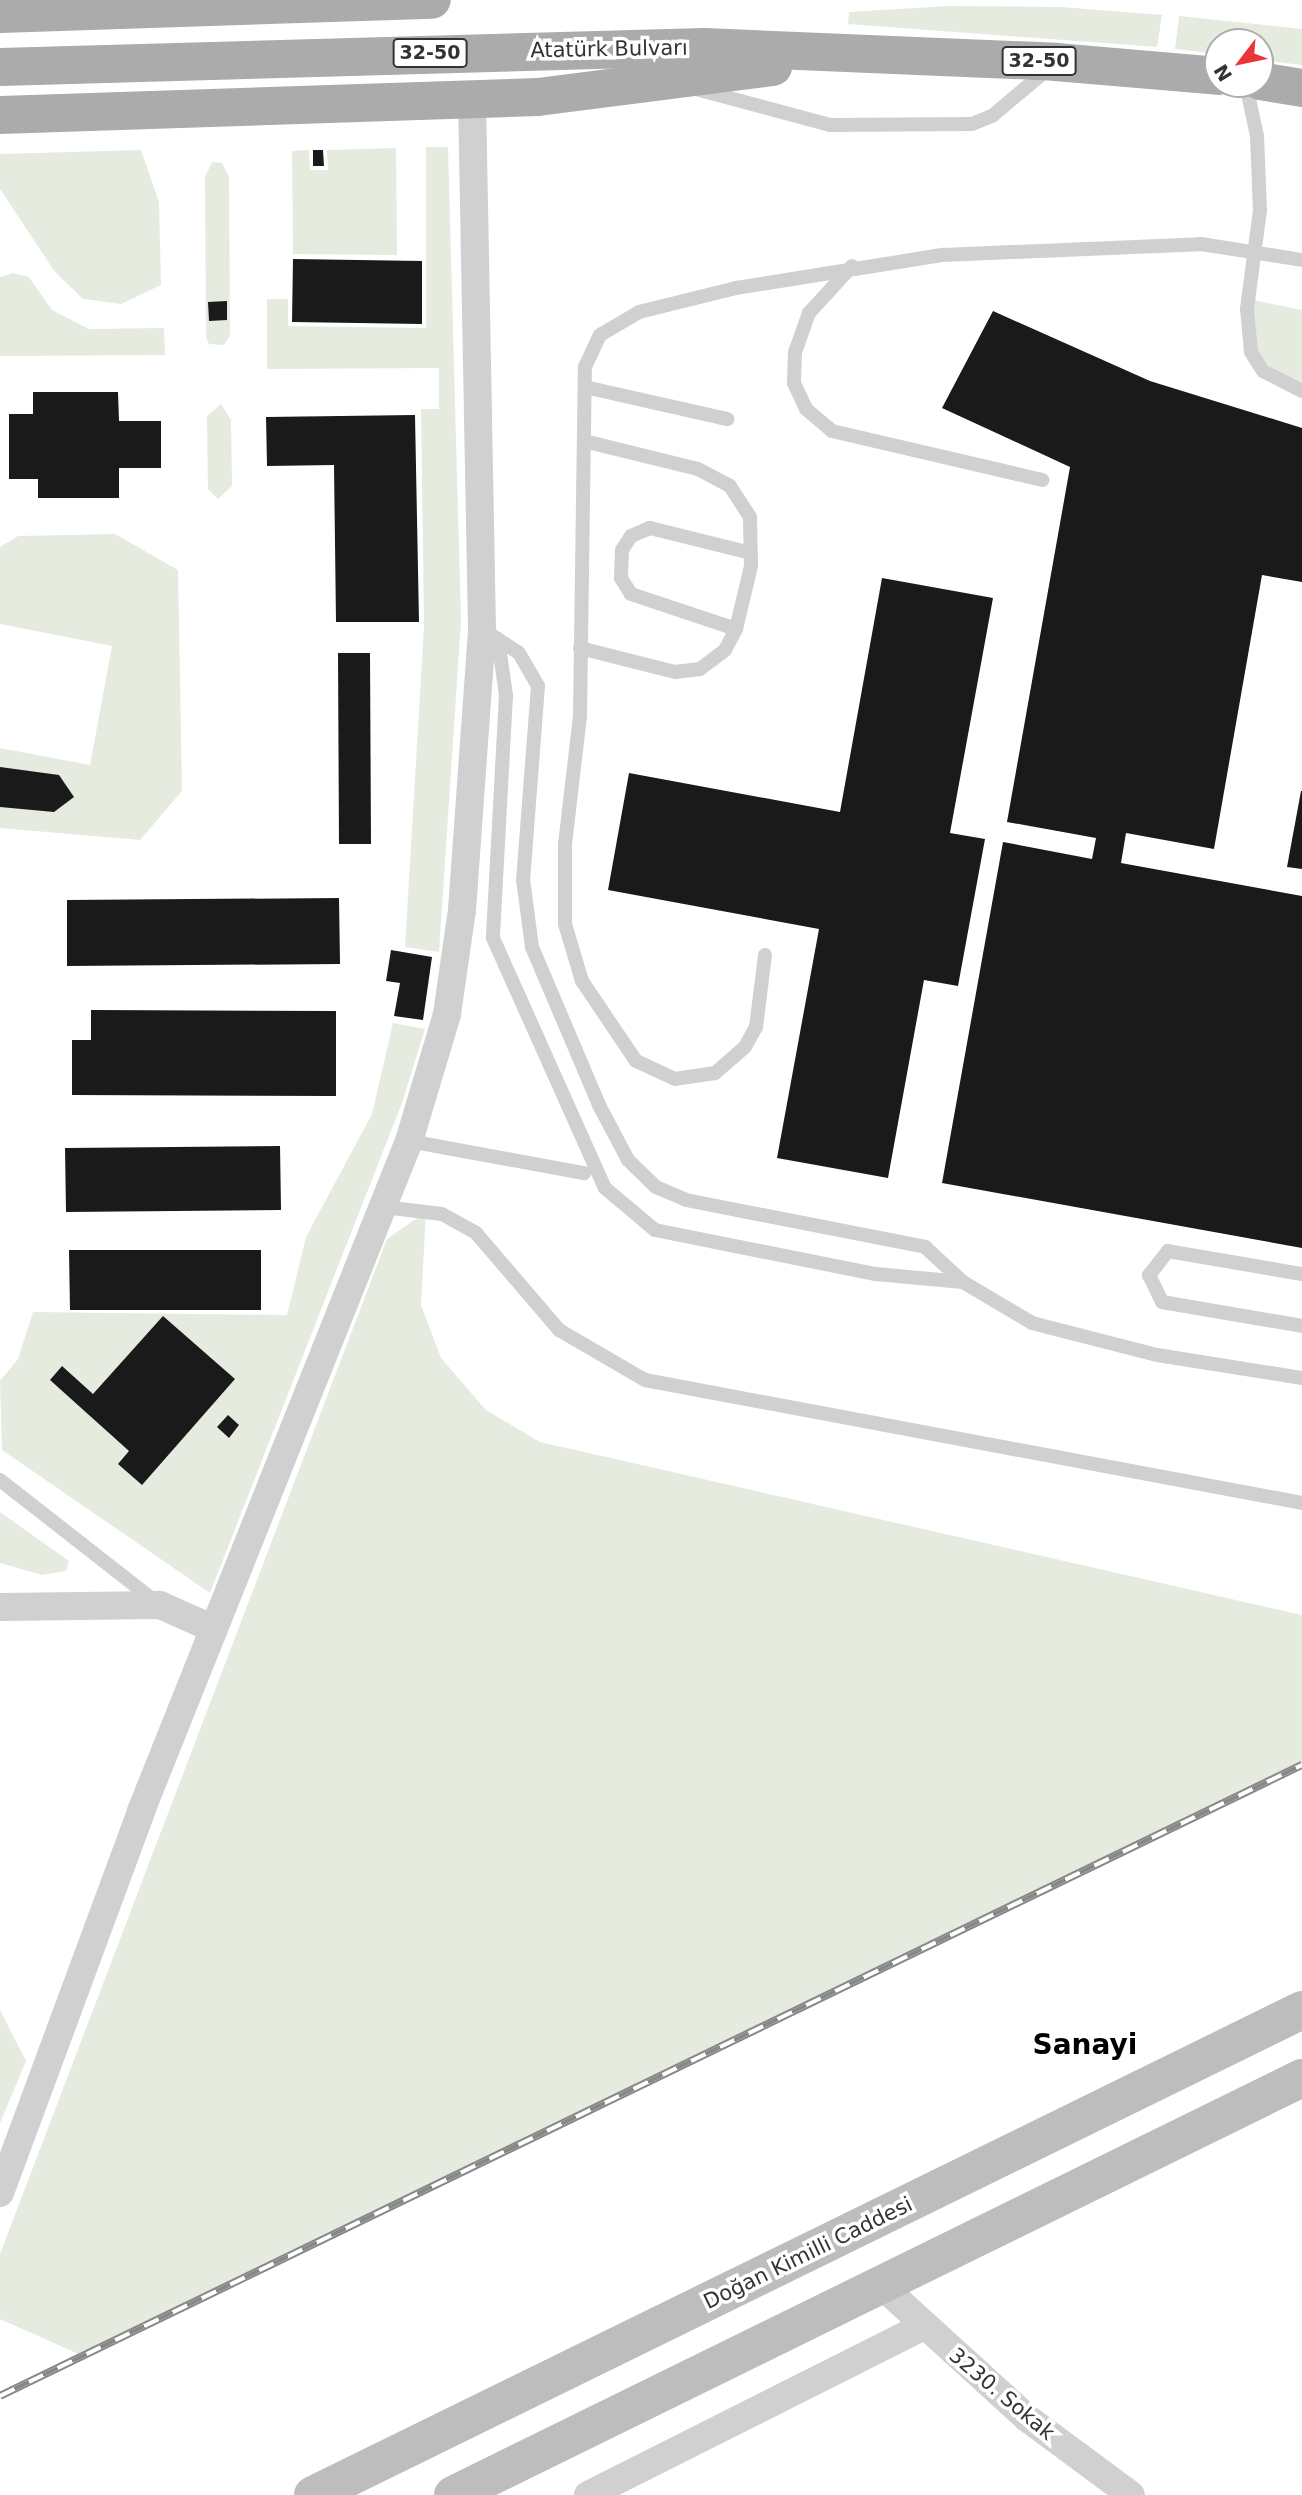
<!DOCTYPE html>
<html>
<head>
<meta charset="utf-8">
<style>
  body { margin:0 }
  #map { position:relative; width:1302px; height:2495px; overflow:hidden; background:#fff; font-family:"DejaVu Sans",sans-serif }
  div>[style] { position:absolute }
  .green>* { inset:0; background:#e5ecdf }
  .building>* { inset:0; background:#1a1a1a }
  .service>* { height:14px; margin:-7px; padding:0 7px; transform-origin:7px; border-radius:7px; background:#d0d0d0 }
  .minor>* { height:28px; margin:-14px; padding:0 14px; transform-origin:14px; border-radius:14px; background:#d0d0d0 }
  .secondary>* { height:38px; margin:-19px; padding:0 19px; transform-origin:19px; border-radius:19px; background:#bdbdbd }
  .primary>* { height:38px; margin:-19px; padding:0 19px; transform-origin:19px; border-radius:19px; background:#ababab }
  .rail>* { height:8px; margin-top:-4px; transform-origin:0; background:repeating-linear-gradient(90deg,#fff 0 16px,#888 0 32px); box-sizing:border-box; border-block:2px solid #888 }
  span { translate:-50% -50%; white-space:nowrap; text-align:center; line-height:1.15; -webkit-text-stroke:7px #fff; paint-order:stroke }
  .shield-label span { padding:2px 5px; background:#fff; border:2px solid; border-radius:5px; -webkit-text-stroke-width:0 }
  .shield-label { font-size:19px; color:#333; font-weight:700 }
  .street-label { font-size:21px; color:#333 }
  .district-label { font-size:28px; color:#000; font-weight:700 }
  .north { position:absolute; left:1204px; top:28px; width:70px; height:70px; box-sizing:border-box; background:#fff; border:2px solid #adadad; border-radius:50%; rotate:238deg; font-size:19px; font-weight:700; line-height:28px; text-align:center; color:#333 }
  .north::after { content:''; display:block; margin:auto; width:24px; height:32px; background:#e93536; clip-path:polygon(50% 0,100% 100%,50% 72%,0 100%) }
</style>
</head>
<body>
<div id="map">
  <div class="green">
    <i style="clip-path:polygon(948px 6px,1062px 7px,1162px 15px,1157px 47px,848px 24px,849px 12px)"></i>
    <i style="clip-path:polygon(1179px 16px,1302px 29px,1302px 65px,1260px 60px,1260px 42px,1218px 42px,1218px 54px,1175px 49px)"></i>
    <i style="clip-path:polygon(426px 147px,448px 147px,461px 621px,439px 952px,405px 947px,424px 627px,421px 409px,439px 409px,439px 368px,267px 369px,267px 299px,288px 299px,288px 326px,426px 328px)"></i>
    <i style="clip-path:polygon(396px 148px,397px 255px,293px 254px,292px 151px,309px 150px,310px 170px,328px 170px,327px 150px)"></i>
    <i style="clip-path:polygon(141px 150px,159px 202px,161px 285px,121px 304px,83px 299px,55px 272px,0 189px,0 154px)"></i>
    <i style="clip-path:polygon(212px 162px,222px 163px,229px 177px,230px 336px,224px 345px,209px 344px,206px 337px,205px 177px)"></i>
    <i style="clip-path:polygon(13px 273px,29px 277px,52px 310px,89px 329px,164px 328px,165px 355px,0 356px,0 277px)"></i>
    <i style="clip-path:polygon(1248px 299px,1302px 310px,1302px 391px,1251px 352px)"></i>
    <i style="clip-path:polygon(221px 404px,231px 420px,232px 486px,218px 499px,208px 489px,207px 416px)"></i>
    <i style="clip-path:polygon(115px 534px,178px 570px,182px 791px,140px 840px,0 828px,0 748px,90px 765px,112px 646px,0 624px,0 547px,18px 536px)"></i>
    <i style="clip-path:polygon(393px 1023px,425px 1029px,402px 1103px,210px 1593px,2px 1450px,0 1381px,18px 1359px,33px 1312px,287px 1315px,306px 1237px,372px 1114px)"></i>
    <i style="clip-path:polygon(426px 1212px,421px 1305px,441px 1358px,486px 1410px,540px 1442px,1302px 1615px,1302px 1765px,83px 2356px,0 2319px,0 2254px,387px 1239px)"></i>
    <i style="clip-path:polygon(0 1512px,69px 1561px,66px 1571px,42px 1575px,0 1563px)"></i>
    <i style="clip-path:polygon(0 2010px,26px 2061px,0 2123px)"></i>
  </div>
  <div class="building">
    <i style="clip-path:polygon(313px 150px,323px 150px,324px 166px,313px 166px)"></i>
    <i style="clip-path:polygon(293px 259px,422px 261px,422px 324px,292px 322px)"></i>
    <i style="clip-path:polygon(227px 301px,227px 320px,209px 321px,208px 302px)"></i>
    <i style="clip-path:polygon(993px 311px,1150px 381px,1302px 428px,1302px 582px,1262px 575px,1214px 849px,1126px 833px,1121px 863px,1302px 896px,1302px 1248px,942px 1183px,1003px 842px,1092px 859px,1096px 838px,1007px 822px,1070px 467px,942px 408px)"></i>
    <i style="clip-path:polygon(33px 392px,118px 392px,119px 421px,161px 421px,161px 468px,119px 468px,119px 498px,38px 498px,38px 479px,9px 479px,9px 414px,33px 414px)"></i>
    <i style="clip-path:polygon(415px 415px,419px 622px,336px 622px,334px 465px,267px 466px,266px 417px)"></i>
    <i style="clip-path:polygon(882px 578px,993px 598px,950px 833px,985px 839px,958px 986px,924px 980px,888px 1178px,777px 1158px,819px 929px,608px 890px,629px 773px,840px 812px)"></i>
    <i style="clip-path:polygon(338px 653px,370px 653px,371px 844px,339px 844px)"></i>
    <i style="clip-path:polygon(0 767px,59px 775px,74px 797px,54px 812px,0 807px)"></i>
    <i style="clip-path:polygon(1301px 791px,1302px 791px,1302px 869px,1287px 867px)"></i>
    <i style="clip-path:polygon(339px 898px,340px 964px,67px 966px,67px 900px)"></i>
    <i style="clip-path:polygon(391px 950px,432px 957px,423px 1020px,394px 1016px,400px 983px,386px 981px)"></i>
    <i style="clip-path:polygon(91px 1010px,336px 1011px,336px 1096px,72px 1095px,72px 1040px,91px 1040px)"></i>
    <i style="clip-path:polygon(280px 1146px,281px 1210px,66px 1212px,65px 1148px)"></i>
    <i style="clip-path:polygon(69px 1250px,261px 1250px,261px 1310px,70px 1310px)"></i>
    <i style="clip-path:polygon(163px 1316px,235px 1379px,142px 1485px,118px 1464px,129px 1451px,50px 1380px,62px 1366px,93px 1394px)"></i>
    <i style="clip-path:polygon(228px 1415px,239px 1425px,229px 1438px,217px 1427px)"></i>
  </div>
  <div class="service">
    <i style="left:1246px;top:84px;width:53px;rotate:78.1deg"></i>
    <i style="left:1257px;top:136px;width:74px;rotate:87.7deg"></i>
    <i style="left:1260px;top:210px;width:100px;rotate:97.5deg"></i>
    <i style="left:1247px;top:309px;width:43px;rotate:84.7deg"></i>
    <i style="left:1251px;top:352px;width:22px;rotate:58deg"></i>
    <i style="left:1263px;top:371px;width:44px;rotate:27.1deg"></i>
    <i style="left:696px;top:89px;width:139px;rotate:15deg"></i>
    <i style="left:830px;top:125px;width:142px;rotate:-0.4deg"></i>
    <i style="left:972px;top:124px;width:22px;rotate:-22deg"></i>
    <i style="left:992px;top:116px;width:73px;rotate:-40deg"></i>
    <i style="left:852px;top:266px;width:64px;rotate:132.5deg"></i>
    <i style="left:809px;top:313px;width:41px;rotate:109.7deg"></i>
    <i style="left:795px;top:352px;width:31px;rotate:92deg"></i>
    <i style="left:794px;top:383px;width:29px;rotate:65deg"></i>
    <i style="left:806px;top:409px;width:34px;rotate:40deg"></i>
    <i style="left:832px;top:431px;width:216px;rotate:13.1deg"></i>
    <i style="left:585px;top:387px;width:146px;rotate:12.7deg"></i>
    <i style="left:482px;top:629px;width:44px;rotate:33deg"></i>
    <i style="left:519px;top:653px;width:38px;rotate:60deg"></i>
    <i style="left:538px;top:686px;width:194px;rotate:94.4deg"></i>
    <i style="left:523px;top:879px;width:69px;rotate:82.5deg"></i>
    <i style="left:532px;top:947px;width:172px;rotate:67deg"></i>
    <i style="left:599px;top:1105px;width:62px;rotate:62.2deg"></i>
    <i style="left:628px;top:1160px;width:39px;rotate:44deg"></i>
    <i style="left:656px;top:1187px;width:33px;rotate:23deg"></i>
    <i style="left:686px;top:1200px;width:244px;rotate:11.1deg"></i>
    <i style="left:925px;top:1247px;width:52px;rotate:42.6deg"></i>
    <i style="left:963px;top:1282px;width:80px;rotate:30.7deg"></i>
    <i style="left:1032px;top:1323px;width:129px;rotate:14.4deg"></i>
    <i style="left:1157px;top:1355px;width:147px;rotate:9deg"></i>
    <i style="left:736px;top:629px;width:111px;rotate:-161.6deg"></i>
    <i style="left:631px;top:594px;width:19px;rotate:-122deg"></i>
    <i style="left:621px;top:578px;width:28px;rotate:-88deg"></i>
    <i style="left:622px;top:550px;width:17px;rotate:-57deg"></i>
    <i style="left:631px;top:536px;width:21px;rotate:-23deg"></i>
    <i style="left:650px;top:528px;width:104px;rotate:13.9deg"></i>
    <i style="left:498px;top:639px;width:57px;rotate:81.9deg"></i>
    <i style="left:506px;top:695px;width:243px;rotate:93.1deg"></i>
    <i style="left:493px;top:938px;width:274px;rotate:65.9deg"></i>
    <i style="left:605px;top:1188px;width:65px;rotate:40deg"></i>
    <i style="left:655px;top:1230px;width:225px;rotate:11.3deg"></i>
    <i style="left:876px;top:1274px;width:87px;rotate:5.3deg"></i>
    <i style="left:580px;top:648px;width:98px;rotate:14.2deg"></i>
    <i style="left:675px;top:672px;width:25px;rotate:-7deg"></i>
    <i style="left:700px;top:669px;width:31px;rotate:-37deg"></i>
    <i style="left:725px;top:650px;width:24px;rotate:-62deg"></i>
    <i style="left:736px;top:629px;width:65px;rotate:-76.6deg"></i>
    <i style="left:751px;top:566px;width:49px;rotate:-91.2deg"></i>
    <i style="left:750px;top:517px;width:37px;rotate:-123deg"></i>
    <i style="left:730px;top:486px;width:36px;rotate:-152deg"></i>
    <i style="left:698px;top:469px;width:117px;rotate:-166.2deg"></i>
    <i style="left:765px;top:955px;width:73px;rotate:97.1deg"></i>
    <i style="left:756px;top:1027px;width:23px;rotate:119deg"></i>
    <i style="left:745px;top:1047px;width:40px;rotate:139deg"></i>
    <i style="left:715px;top:1073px;width:40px;rotate:171.5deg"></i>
    <i style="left:675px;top:1079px;width:43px;rotate:-155.2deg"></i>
    <i style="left:636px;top:1061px;width:97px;rotate:-124deg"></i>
    <i style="left:582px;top:981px;width:59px;rotate:-106.6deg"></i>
    <i style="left:565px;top:924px;width:80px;rotate:-90deg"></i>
    <i style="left:565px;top:844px;width:129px;rotate:-83.3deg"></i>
    <i style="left:580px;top:716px;width:349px;rotate:-89.2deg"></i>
    <i style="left:585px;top:367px;width:35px;rotate:-65deg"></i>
    <i style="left:600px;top:335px;width:45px;rotate:-30.5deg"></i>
    <i style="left:639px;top:312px;width:100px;rotate:-13.9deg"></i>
    <i style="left:736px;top:288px;width:210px;rotate:-9.1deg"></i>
    <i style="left:943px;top:255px;width:258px;rotate:-2.4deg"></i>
    <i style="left:1201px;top:244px;width:102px;rotate:9deg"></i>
    <i style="left:409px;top:1141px;width:178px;rotate:10.4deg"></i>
    <i style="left:384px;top:1207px;width:58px;rotate:6.9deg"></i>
    <i style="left:442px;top:1214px;width:39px;rotate:29deg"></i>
    <i style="left:476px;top:1233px;width:128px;rotate:49.4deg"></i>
    <i style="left:559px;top:1330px;width:99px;rotate:30.2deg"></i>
    <i style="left:645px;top:1380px;width:668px;rotate:10.6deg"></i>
    <i style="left:1302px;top:1274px;width:136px;rotate:-170.3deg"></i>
    <i style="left:1168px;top:1251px;width:31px;rotate:128deg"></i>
    <i style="left:1149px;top:1275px;width:30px;rotate:64deg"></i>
    <i style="left:1162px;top:1302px;width:142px;rotate:9.7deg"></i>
    <i style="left:0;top:1480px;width:198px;rotate:38deg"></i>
  </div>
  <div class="minor">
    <i style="left:0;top:1607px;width:160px;rotate:-0.7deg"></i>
    <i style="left:160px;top:1605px;width:59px;rotate:24deg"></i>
    <i style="left:0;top:2193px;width:407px;rotate:-69.7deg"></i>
    <i style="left:141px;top:1811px;width:722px;rotate:-68.2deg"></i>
    <i style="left:409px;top:1141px;width:133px;rotate:-73.3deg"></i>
    <i style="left:447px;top:1014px;width:105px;rotate:-81.8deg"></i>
    <i style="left:462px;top:910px;width:282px;rotate:-85.9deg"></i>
    <i style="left:482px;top:629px;width:529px;rotate:-91.08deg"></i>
    <i style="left:881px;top:2285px;width:197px;rotate:42.3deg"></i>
    <i style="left:1027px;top:2418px;width:129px;rotate:36.5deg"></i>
    <i style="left:588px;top:2495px;width:376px;rotate:-26.7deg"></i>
  </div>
  <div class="secondary">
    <i style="left:313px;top:2495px;width:1102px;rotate:-26.12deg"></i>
    <i style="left:453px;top:2495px;width:946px;rotate:-26.16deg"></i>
  </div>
  <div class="primary">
    <i style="left:0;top:14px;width:432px;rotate:-1.9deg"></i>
    <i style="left:0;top:67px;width:704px;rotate:-1.63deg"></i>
    <i style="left:704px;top:47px;width:352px;rotate:2.4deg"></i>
    <i style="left:1056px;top:62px;width:163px;rotate:4.9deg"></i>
    <i style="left:1260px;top:81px;width:43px;rotate:9.5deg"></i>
    <i style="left:0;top:115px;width:538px;rotate:-1.92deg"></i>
    <i style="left:538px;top:97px;width:237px;rotate:-7.3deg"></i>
  </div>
  <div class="rail">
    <i style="left:0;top:2396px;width:1447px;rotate:-25.86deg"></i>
  </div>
  <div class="shield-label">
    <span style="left:430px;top:53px">32-50</span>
    <span style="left:1039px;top:61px">32-50</span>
  </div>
  <div class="street-label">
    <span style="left:609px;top:49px;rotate:-1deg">Atatürk Bulvarı</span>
    <span style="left:808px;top:2253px;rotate:-26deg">Doğan Kimilli Caddesi</span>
    <span style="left:1002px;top:2394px;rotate:40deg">3230. Sokak</span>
  </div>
  <div class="district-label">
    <span style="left:1085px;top:2045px">Sanayi</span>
  </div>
  <div class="north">N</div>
</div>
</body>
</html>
